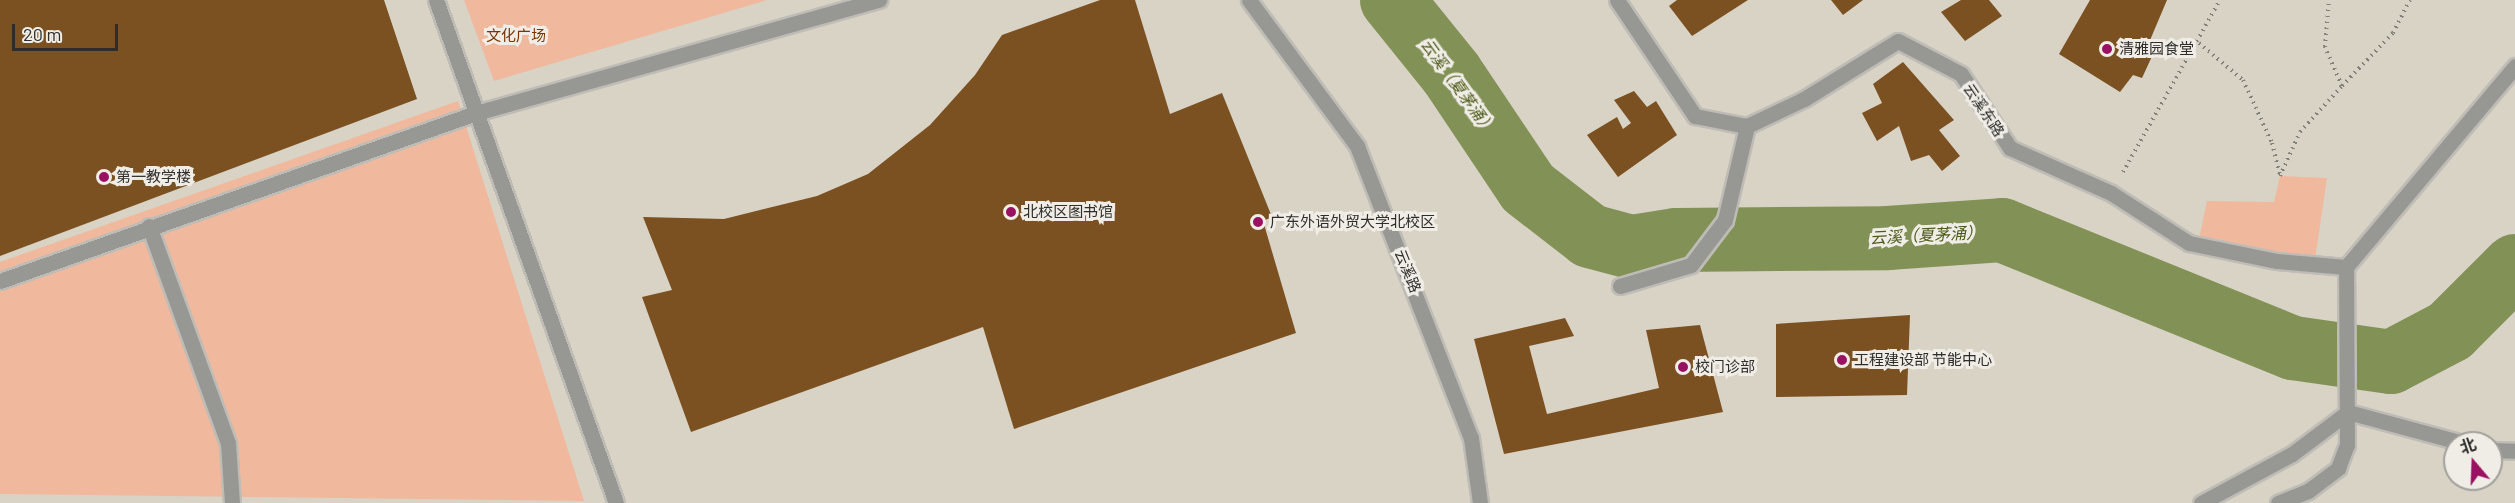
<!DOCTYPE html>
<html>
<head>
<meta charset="utf-8">
<style>
  body { margin:0 }
  #map { position:relative; width:2515px; height:503px; overflow:hidden; background:#e3e0d9; font-family:Barlow,"Noto Sans SC",sans-serif }
  div>[style] { position:absolute }
  .built>* { inset:0; background:#d9d3c6 }
  .green>* { inset:0; background:#f0b89c }
  .river>* { height:64px; margin:-32px; padding:0 32px; transform-origin:32px; border-radius:32px; background:#829256 }
  .building>* { inset:0; background:#7b5121 }
  .path>* { height:4px; margin-top:-2px; transform-origin:0; background:repeating-linear-gradient(90deg,#82807b 0 1.5px,transparent 0 6px) }
  .roads { filter:drop-shadow(2px 0 #bfbcb6) drop-shadow(-2px 0 #bfbcb6) drop-shadow(0 2px #bfbcb6) drop-shadow(0 -2px #bfbcb6) }
  .service>* { height:15px; margin:-7.5px; padding:0 7.5px; transform-origin:7.5px; border-radius:7.5px; background:#979794 }
  .dots>* { width:16px; height:16px; translate:-50% -50%; box-sizing:border-box; border:3px solid #f0ede7; border-radius:50% }
  span { translate:-50% -50%; white-space:nowrap; text-align:center; line-height:1.15; -webkit-text-stroke:6px #f0ede7; paint-order:stroke }
  .park-label { font-size:15px; color:#7d3402 }
  .poi-label { font-size:15px; color:#2e2d2a }
  .left { translate:0 -50%; text-align:left }
  .street-label { font-size:15px; color:#2e2d2a }
  .water-label { font-size:16px; color:#4c5a17; font-style:italic }
  .north { position:absolute; left:2443px; top:431px; width:60px; height:60px; box-sizing:border-box; background:#f0ede7; border:2px solid #a2a09b; border-radius:50%; rotate:341deg; font-size:16px; font-weight:700; line-height:24px; text-align:center; color:#2e2d2a }
  .north::after { content:''; display:block; margin:auto; width:21px; height:27px; background:#9b1162; clip-path:polygon(50% 0,100% 100%,50% 72%,0 100%) }
  .scale { position:absolute; left:12px; top:24px; width:106px; height:27px; box-sizing:border-box; border:3px solid #2e2d2a; border-top:0; padding-left:8px; font-size:18px; line-height:21px; white-space:nowrap; color:#2e2d2a; -webkit-text-stroke:4px #f0ede7; paint-order:stroke }
</style>
</head>
<body>
<div id="map">
  <div class="built">
    <i style="clip-path:polygon(evenodd,0 0,2515px 0,2515px 503px,0 503px,0 0,2455px 443px,2491px 443px,2491px 479px,2455px 479px,2455px 443px)"></i>
  </div>
  <div class="green">
    <i style="clip-path:polygon(464px 0,767px 0,494px 81px)"></i>
    <i style="clip-path:polygon(458px 101px,584px 501px,0 494px,0 262px)"></i>
    <i style="clip-path:polygon(2280px 176px,2327px 178px,2314px 266px,2198px 244px,2207px 201px,2274px 202px)"></i>
  </div>
  <div class="river">
    <i style="left:1392px;top:0;width:94px;rotate:51.1deg"></i>
    <i style="left:1451px;top:73px;width:138px;rotate:56.2deg"></i>
    <i style="left:1528px;top:188px;width:78px;rotate:37.7deg"></i>
    <i style="left:1590px;top:236px;width:42px;rotate:15deg"></i>
    <i style="left:1631px;top:247px;width:46px;rotate:-8.8deg"></i>
    <i style="left:1676px;top:240px;width:212px;rotate:-0.5deg"></i>
    <i style="left:1888px;top:238px;width:114px;rotate:-4deg"></i>
    <i style="left:2002px;top:230px;width:314px;rotate:22.1deg"></i>
    <i style="left:2293px;top:348px;width:99px;rotate:8.1deg"></i>
    <i style="left:2391px;top:362px;width:67px;rotate:-27.7deg"></i>
    <i style="left:2450px;top:331px;width:92px;rotate:-45deg"></i>
  </div>
  <div class="building">
    <i style="clip-path:polygon(0 0,384px 0,417px 99px,0 256px)"></i>
    <i style="clip-path:polygon(1100px 0,1135px 0,1170px 114px,1222px 93px,1272px 217px,1263px 221px,1296px 333px,1014px 429px,983px 327px,691px 432px,642px 297px,672px 290px,643px 217px,724px 219px,817px 196px,868px 174px,930px 125px,975px 75px,1002px 35px)"></i>
    <i style="clip-path:polygon(1677px 0,1748px 0,1692px 36px,1669px 6px)"></i>
    <i style="clip-path:polygon(1831px 0,1863px 0,1843px 15px)"></i>
    <i style="clip-path:polygon(1961px 0,1989px 0,2002px 16px,1965px 41px,1941px 12px)"></i>
    <i style="clip-path:polygon(2090px 0,2167px 0,2148px 45px,2154px 52px,2142px 78px,2133px 75px,2120px 92px,2059px 54px)"></i>
    <i style="clip-path:polygon(1903px 62px,1954px 120px,1939px 130px,1960px 156px,1942px 171px,1929px 155px,1911px 161px,1899px 126px,1877px 141px,1862px 113px,1882px 103px,1873px 84px)"></i>
    <i style="clip-path:polygon(1634px 91px,1647px 107px,1656px 101px,1677px 135px,1618px 177px,1587px 135px,1617px 117px,1623px 129px,1631px 123px,1614px 100px)"></i>
    <i style="clip-path:polygon(1910px 315px,1907px 395px,1776px 397px,1776px 324px)"></i>
    <i style="clip-path:polygon(1565px 318px,1574px 336px,1529px 346px,1547px 414px,1659px 388px,1646px 330px,1700px 325px,1723px 412px,1504px 454px,1474px 339px)"></i>
  </div>
  <div class="path">
    <i style="left:2199px;top:43px;width:57px;rotate:40.1deg"></i>
    <i style="left:2243px;top:80px;width:69px;rotate:65.3deg"></i>
    <i style="left:2272px;top:143px;width:34px;rotate:76deg"></i>
    <i style="left:2342px;top:86px;width:74px;rotate:-46.1deg"></i>
    <i style="left:2393px;top:33px;width:37px;rotate:-63deg"></i>
    <i style="left:2123px;top:172px;width:197px;rotate:-60.6deg"></i>
    <i style="left:2280px;top:176px;width:48px;rotate:-65.6deg"></i>
    <i style="left:2300px;top:132px;width:62px;rotate:-47.6deg"></i>
    <i style="left:2342px;top:86px;width:43px;rotate:-113.6deg"></i>
    <i style="left:2325px;top:47px;width:47px;rotate:-85.1deg"></i>
  </div>
  <div class="roads">
    <div class="service">
      <i style="left:436px;top:0;width:534px;rotate:70.31deg"></i>
      <i style="left:1249px;top:0;width:182px;rotate:53.5deg"></i>
      <i style="left:1357px;top:146px;width:313px;rotate:68.7deg"></i>
      <i style="left:1471px;top:438px;width:66px;rotate:82.1deg"></i>
      <i style="left:1617px;top:0;width:140px;rotate:56.1deg"></i>
      <i style="left:1695px;top:116px;width:53px;rotate:10.9deg"></i>
      <i style="left:1747px;top:126px;width:63px;rotate:-25.3deg"></i>
      <i style="left:1804px;top:99px;width:110px;rotate:-31.7deg"></i>
      <i style="left:1898px;top:41px;width:71px;rotate:27.6deg"></i>
      <i style="left:1961px;top:74px;width:89px;rotate:56.5deg"></i>
      <i style="left:2010px;top:148px;width:111px;rotate:24deg"></i>
      <i style="left:2111px;top:193px;width:93px;rotate:32.7deg"></i>
      <i style="left:2189px;top:243px;width:90px;rotate:11.6deg"></i>
      <i style="left:2277px;top:261px;width:69px;rotate:5deg"></i>
      <i style="left:149px;top:226px;width:231px;rotate:70deg"></i>
      <i style="left:228px;top:443px;width:60px;rotate:86.2deg"></i>
      <i style="left:0;top:281px;width:505px;rotate:-19.44deg"></i>
      <i style="left:476px;top:113px;width:419px;rotate:-15.7deg"></i>
      <i style="left:1620px;top:286px;width:74px;rotate:-16.5deg"></i>
      <i style="left:1691px;top:265px;width:56px;rotate:-52.9deg"></i>
      <i style="left:1725px;top:220px;width:97px;rotate:-76.8deg"></i>
      <i style="left:2348px;top:412px;width:119px;rotate:15.1deg"></i>
      <i style="left:2491px;top:450px;width:24px;rotate:2deg"></i>
      <i style="left:2201px;top:503px;width:103px;rotate:-28.3deg"></i>
      <i style="left:2292px;top:454px;width:70px;rotate:-36.9deg"></i>
      <i style="left:2278px;top:503px;width:32px;rotate:-22deg"></i>
      <i style="left:2308px;top:491px;width:38px;rotate:-37deg"></i>
      <i style="left:2338px;top:468px;width:25px;rotate:-69deg"></i>
      <i style="left:2347px;top:445px;width:178px;rotate:-90.3deg"></i>
      <i style="left:2346px;top:267px;width:263px;rotate:-49.9deg"></i>
    </div>
  </div>
  <div class="dots">
    <i style="left:2107px;top:49px;background:#9b1162"></i>
    <i style="left:104px;top:177px;background:#9b1162"></i>
    <i style="left:1011px;top:212px;background:#9b1162"></i>
    <i style="left:1258px;top:222px;background:#9b1162"></i>
    <i style="left:1842px;top:360px;background:#9b1162"></i>
    <i style="left:1683px;top:367px;background:#9b1162"></i>
  </div>
  <div class="park-label">
    <span style="left:516px;top:36px">文化广场</span>
  </div>
  <div class="poi-label">
    <span class="left" style="left:2119px;top:49px">清雅园食堂</span>
    <span class="left" style="left:116px;top:177px">第一教学楼</span>
    <span class="left" style="left:1023px;top:212px">北校区图书馆</span>
    <span class="left" style="left:1270px;top:222px">广东外语外贸大学北校区</span>
    <span class="left" style="left:1854px;top:360px">工程建设部 节能中心</span>
    <span class="left" style="left:1695px;top:367px">校门诊部</span>
  </div>
  <div class="street-label">
    <span style="left:1984px;top:110px;rotate:56deg">云溪东路</span>
    <span style="left:1408px;top:271px;rotate:68deg">云溪路</span>
  </div>
  <div class="water-label">
    <span style="left:1458px;top:86px;rotate:54deg">云溪（夏茅涌）</span>
    <span style="left:1926px;top:235px;rotate:-3deg">云溪（夏茅涌）</span>
  </div>
  <div class="north">北</div>
  <div class="scale">20 m</div>
</div>
</body>
</html>
